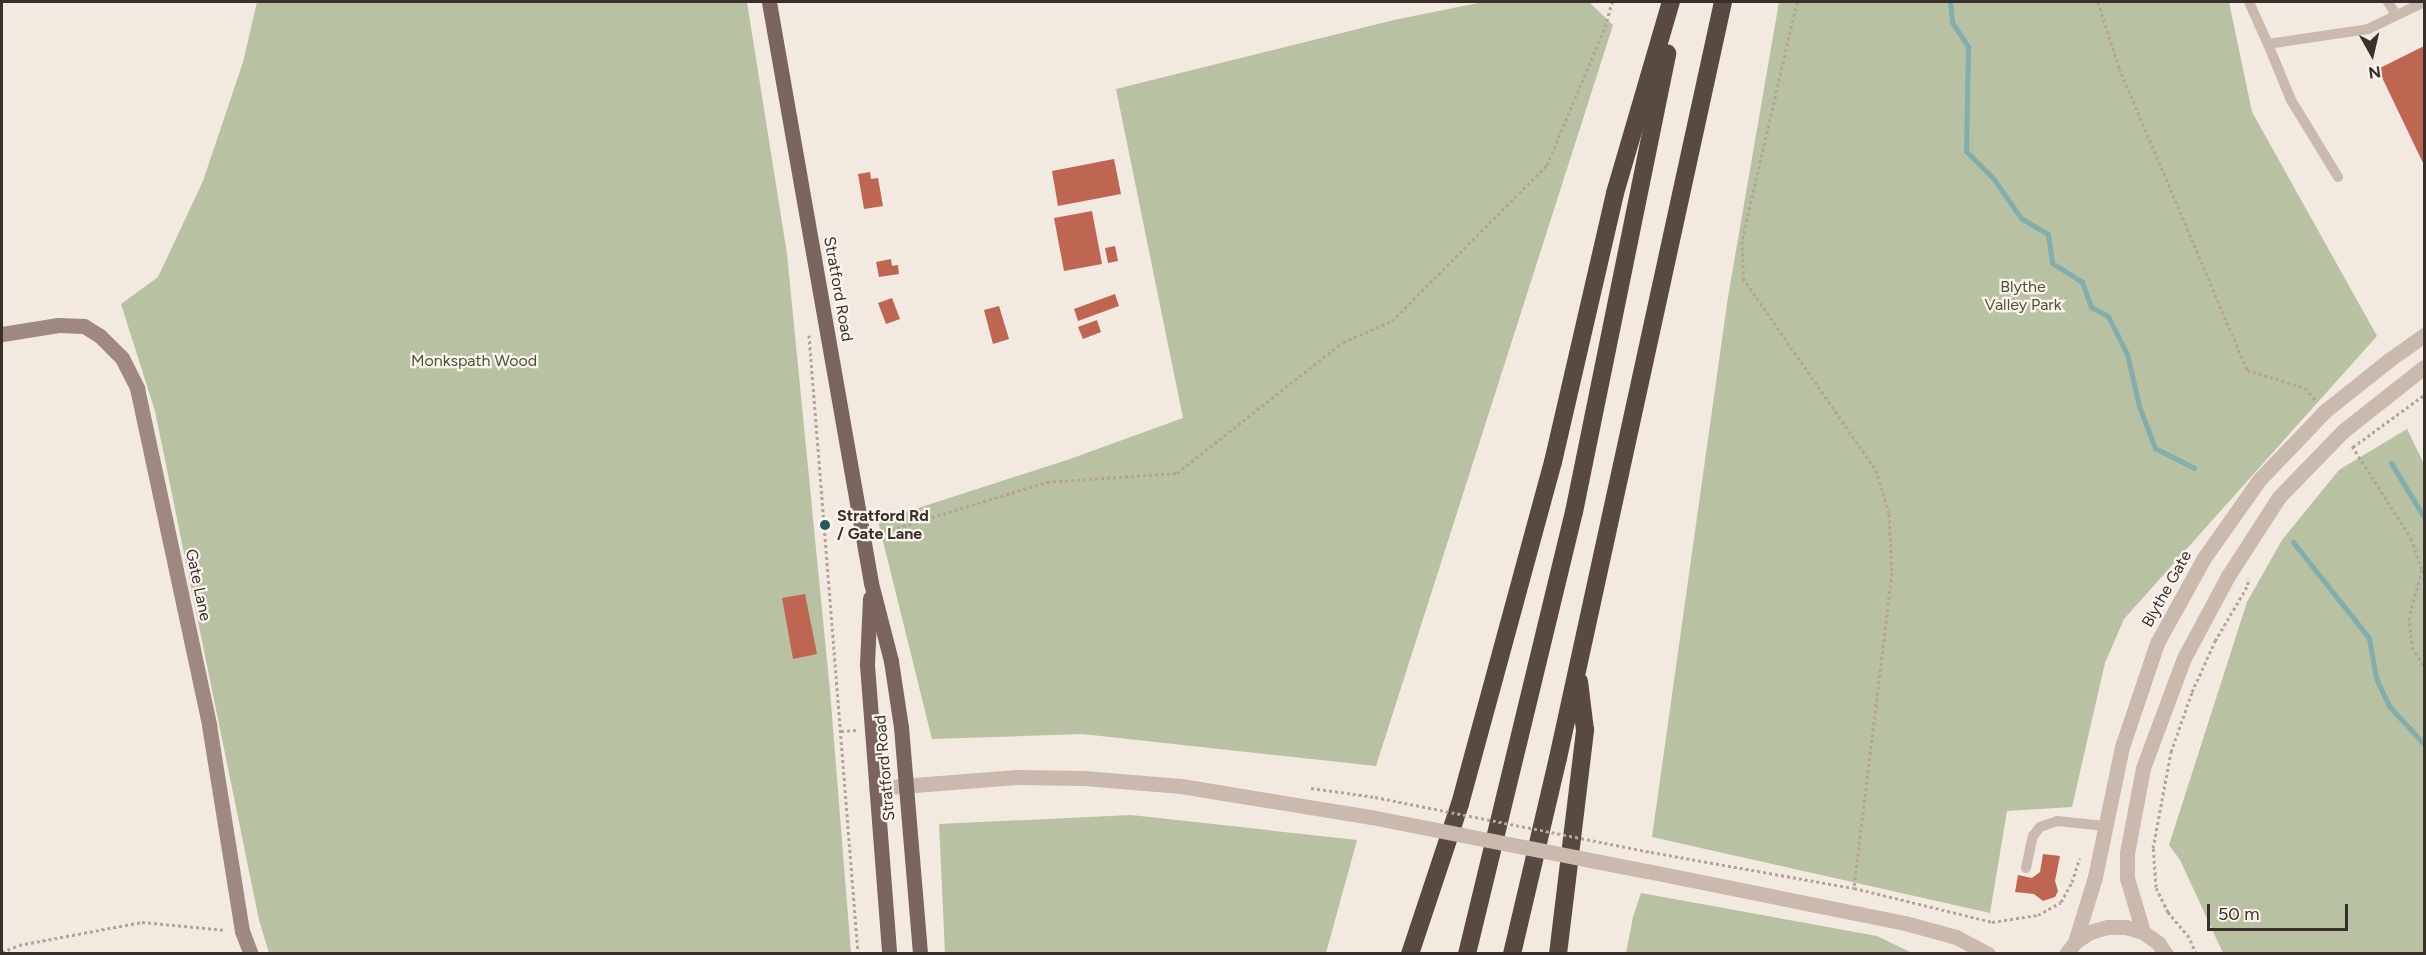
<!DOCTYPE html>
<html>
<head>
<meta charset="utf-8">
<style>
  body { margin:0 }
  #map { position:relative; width:2426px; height:955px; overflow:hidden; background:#f2e9e1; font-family:Figtree,sans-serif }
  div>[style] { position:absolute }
  .green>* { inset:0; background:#b8c1a2 }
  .stream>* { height:5px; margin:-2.5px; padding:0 2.5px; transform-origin:2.5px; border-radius:2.5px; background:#82aead }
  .building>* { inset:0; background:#bf6652 }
  .path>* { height:3px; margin-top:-1.5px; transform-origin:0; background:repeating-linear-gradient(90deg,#b6a398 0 3px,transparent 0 6px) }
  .lane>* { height:10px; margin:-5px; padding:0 5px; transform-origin:5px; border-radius:5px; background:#cab9ad }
  .street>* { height:15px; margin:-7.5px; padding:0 7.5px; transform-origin:7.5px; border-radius:7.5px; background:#cab9ad }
  .secondary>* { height:15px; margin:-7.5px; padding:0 7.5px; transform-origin:7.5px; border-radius:7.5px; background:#9e887f }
  .primary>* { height:15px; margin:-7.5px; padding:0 7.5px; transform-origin:7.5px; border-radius:7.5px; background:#7a655e }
  .highway>* { height:18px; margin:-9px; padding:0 9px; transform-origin:9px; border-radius:9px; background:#594943 }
  .path-bridge>* { height:3px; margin-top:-1.5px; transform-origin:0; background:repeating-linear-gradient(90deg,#b6a398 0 3px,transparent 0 6px) }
  .street-bridge>* { height:15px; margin:-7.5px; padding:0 7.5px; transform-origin:7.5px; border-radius:7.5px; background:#cab9ad }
  .dots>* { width:16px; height:16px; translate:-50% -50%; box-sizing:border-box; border:3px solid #faf3ee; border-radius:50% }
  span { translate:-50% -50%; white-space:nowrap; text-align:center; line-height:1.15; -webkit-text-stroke:4.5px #faf3ee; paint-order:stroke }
  .park-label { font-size:16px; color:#4b5630 }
  .street-label { font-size:16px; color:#392f2b }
  .poi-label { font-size:16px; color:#392f2b; font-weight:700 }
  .left { translate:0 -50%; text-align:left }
  .frame { position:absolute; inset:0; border:3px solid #392f2b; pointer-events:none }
  .north { position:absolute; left:2342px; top:24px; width:60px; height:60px; -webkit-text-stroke:4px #faf3ee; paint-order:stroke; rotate:172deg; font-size:16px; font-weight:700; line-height:24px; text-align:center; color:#392f2b }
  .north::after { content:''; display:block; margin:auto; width:21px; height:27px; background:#392f2b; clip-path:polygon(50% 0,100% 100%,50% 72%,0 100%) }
  .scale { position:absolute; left:2207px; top:904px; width:141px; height:27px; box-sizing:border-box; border:3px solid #392f2b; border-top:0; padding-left:8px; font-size:18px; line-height:21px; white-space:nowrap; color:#392f2b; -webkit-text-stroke:4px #faf3ee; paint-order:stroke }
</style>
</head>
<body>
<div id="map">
  <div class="green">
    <i style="clip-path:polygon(257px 2px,747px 2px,787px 254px,830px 691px,851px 953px,269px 953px,259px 920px,155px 411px,121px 304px,158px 277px,203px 181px,243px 62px)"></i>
    <i style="clip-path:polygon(1483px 2px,1589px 2px,1613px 25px,1376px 766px,1082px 734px,932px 739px,878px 521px,1070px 459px,1183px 418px,1116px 89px,1394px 20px)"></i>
    <i style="clip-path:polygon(1779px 2px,2229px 2px,2252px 112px,2377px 336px,2124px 619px,2105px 663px,2072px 807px,2007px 811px,1990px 913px,1652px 837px,1728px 297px)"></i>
    <i style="clip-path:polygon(2407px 429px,2424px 464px,2424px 953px,2223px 953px,2180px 860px,2169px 845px,2247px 602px,2282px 540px,2339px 470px)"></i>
    <i style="clip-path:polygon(1131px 815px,1357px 840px,1326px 953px,945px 953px,939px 824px)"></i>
    <i style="clip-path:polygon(1641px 893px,1877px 936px,1912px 953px,1626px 953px,1633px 917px)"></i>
  </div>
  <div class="stream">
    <i style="left:1950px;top:2px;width:20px;rotate:84deg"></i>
    <i style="left:1952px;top:22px;width:30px;rotate:57deg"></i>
    <i style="left:1968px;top:47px;width:104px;rotate:91.1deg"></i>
    <i style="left:1966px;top:151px;width:38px;rotate:45deg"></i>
    <i style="left:1993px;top:178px;width:49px;rotate:55deg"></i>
    <i style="left:2021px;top:218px;width:31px;rotate:31deg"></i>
    <i style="left:2048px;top:234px;width:29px;rotate:82deg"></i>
    <i style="left:2052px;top:263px;width:36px;rotate:32deg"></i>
    <i style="left:2082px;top:282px;width:27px;rotate:70deg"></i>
    <i style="left:2091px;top:307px;width:19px;rotate:28deg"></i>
    <i style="left:2108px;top:316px;width:42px;rotate:63.4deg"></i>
    <i style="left:2127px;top:354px;width:53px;rotate:77deg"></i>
    <i style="left:2139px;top:406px;width:45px;rotate:69.1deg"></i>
    <i style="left:2155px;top:448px;width:44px;rotate:27.1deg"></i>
    <i style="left:2391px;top:463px;width:63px;rotate:58.6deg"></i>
    <i style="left:2293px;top:542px;width:122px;rotate:51.6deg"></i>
    <i style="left:2369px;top:638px;width:41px;rotate:80.1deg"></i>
    <i style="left:2376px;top:678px;width:31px;rotate:65deg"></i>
    <i style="left:2389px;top:706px;width:52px;rotate:47.4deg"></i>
  </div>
  <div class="building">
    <i style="clip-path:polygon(2424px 46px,2424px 165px,2378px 69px)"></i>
    <i style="clip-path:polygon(1114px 159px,1121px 194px,1058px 206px,1052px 171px)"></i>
    <i style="clip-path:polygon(870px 172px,871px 179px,878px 178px,883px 206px,864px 209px,858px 174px)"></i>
    <i style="clip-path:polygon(1092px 211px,1102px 264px,1064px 271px,1054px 218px)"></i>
    <i style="clip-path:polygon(1115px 246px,1118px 261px,1108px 263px,1105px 248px)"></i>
    <i style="clip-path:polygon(891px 259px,892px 266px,898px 265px,899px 274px,879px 277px,876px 262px)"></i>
    <i style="clip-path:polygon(1115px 294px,1119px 306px,1078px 321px,1074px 309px)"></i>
    <i style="clip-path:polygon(892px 298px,900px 319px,886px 324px,878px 303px)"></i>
    <i style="clip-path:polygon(999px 306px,1009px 339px,993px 344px,984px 310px)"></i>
    <i style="clip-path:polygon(1097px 320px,1101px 332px,1083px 339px,1078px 327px)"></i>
    <i style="clip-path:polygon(805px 594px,817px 654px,793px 659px,782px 598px)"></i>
    <i style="clip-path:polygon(2043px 854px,2060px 856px,2055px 881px,2058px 891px,2055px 897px,2043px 901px,2034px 894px,2015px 892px,2018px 875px,2032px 878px,2040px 872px)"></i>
  </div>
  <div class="path">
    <i style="left:1797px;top:2px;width:245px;rotate:103deg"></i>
    <i style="left:1742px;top:241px;width:37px;rotate:88deg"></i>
    <i style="left:1743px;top:278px;width:234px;rotate:55.3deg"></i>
    <i style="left:1876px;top:470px;width:46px;rotate:73.5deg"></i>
    <i style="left:1889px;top:514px;width:59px;rotate:87.1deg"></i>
    <i style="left:1892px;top:573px;width:317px;rotate:96.9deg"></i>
    <i style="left:2098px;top:2px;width:69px;rotate:72.3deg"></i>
    <i style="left:2119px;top:68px;width:328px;rotate:67deg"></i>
    <i style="left:2247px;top:370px;width:61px;rotate:17.2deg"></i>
    <i style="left:2305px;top:388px;width:15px;rotate:48deg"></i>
    <i style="left:809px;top:335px;width:621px;rotate:85.47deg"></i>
    <i style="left:2352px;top:446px;width:109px;rotate:57.3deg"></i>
    <i style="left:2411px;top:538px;width:34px;rotate:71deg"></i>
    <i style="left:2422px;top:570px;width:49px;rotate:105.5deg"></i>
    <i style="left:2409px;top:617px;width:30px;rotate:84deg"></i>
    <i style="left:2412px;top:647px;width:22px;rotate:58deg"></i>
    <i style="left:2353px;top:447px;width:88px;rotate:-36.2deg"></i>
    <i style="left:880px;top:533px;width:175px;rotate:-17deg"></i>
    <i style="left:1047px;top:482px;width:130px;rotate:-4deg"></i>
    <i style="left:1177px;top:473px;width:211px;rotate:-38.3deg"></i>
    <i style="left:1343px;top:342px;width:53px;rotate:-23.2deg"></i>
    <i style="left:1392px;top:321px;width:220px;rotate:-45.2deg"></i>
    <i style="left:1547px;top:165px;width:150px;rotate:-67.2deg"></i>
    <i style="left:1605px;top:27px;width:26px;rotate:-74deg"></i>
    <i style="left:841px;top:731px;width:16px;rotate:-4deg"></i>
    <i style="left:1311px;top:788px;width:65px;rotate:8deg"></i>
    <i style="left:1651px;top:852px;width:206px;rotate:10.1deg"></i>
    <i style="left:1854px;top:888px;width:142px;rotate:13.8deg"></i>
    <i style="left:1992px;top:922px;width:47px;rotate:-8.7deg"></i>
    <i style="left:2038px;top:915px;width:26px;rotate:-29deg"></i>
    <i style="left:2061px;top:902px;width:23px;rotate:-61deg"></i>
    <i style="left:2072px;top:882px;width:25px;rotate:-72deg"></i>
    <i style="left:2px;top:952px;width:18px;rotate:-22deg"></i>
    <i style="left:19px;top:945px;width:125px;rotate:-10.6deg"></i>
    <i style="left:142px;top:922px;width:84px;rotate:5.4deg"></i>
    <i style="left:2196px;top:954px;width:18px;rotate:-112deg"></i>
    <i style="left:2189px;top:937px;width:33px;rotate:-130deg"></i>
    <i style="left:2168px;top:912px;width:28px;rotate:-116deg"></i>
    <i style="left:2156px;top:887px;width:39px;rotate:-94deg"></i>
    <i style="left:2153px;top:848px;width:98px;rotate:-79.4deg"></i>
    <i style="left:2171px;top:752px;width:64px;rotate:-70.7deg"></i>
    <i style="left:2192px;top:692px;width:56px;rotate:-65.7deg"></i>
    <i style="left:2215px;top:641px;width:65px;rotate:-59.5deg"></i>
    <i style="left:2248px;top:585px;width:7px;rotate:-90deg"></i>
  </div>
  <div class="lane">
    <i style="left:2249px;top:2px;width:46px;rotate:65.7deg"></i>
    <i style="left:2388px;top:2px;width:15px;rotate:58deg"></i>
    <i style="left:2338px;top:177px;width:90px;rotate:-121.4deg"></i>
    <i style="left:2291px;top:100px;width:61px;rotate:-112.3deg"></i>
    <i style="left:2268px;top:44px;width:101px;rotate:-8.5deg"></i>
    <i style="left:2368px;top:29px;width:62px;rotate:-25.7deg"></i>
    <i style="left:2026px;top:868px;width:33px;rotate:-78deg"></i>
    <i style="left:2033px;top:836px;width:11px;rotate:-52deg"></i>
    <i style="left:2040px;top:827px;width:18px;rotate:-19deg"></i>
    <i style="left:2057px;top:821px;width:48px;rotate:5.9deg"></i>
  </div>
  <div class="street">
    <i style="left:876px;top:788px;width:141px;rotate:-4.5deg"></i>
    <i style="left:1017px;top:777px;width:67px;rotate:0.9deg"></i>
    <i style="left:1084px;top:778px;width:97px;rotate:4.7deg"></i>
    <i style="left:1181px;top:786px;width:193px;rotate:9.3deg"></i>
    <i style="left:1647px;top:871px;width:263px;rotate:11.4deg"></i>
    <i style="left:1905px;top:923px;width:53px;rotate:15.4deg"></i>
    <i style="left:1956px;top:937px;width:36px;rotate:28deg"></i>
    <i style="left:2143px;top:932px;width:56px;rotate:-106.5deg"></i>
    <i style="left:2127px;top:878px;width:25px;rotate:-90deg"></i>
    <i style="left:2127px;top:853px;width:86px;rotate:-79.3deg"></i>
    <i style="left:2143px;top:768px;width:117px;rotate:-69.6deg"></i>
    <i style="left:2184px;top:658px;width:93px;rotate:-61.8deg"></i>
    <i style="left:2228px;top:576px;width:94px;rotate:-57.2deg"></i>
    <i style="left:2279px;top:497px;width:92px;rotate:-45.9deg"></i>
    <i style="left:2343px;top:431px;width:103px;rotate:-38.3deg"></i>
    <i style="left:2075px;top:942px;width:68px;rotate:-72.9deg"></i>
    <i style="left:2095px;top:877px;width:133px;rotate:-78.3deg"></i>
    <i style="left:2122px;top:747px;width:110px;rotate:-71.4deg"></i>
    <i style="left:2157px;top:643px;width:97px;rotate:-61.1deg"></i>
    <i style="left:2204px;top:558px;width:95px;rotate:-54.8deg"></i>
    <i style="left:2259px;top:480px;width:95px;rotate:-46.3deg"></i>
    <i style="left:2325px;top:411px;width:82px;rotate:-38.6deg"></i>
    <i style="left:2389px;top:360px;width:43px;rotate:-35.5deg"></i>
    <i style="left:2066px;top:954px;width:15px;rotate:-53deg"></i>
    <i style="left:2075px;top:942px;width:18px;rotate:-34deg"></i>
    <i style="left:2090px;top:932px;width:19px;rotate:-16deg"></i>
    <i style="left:2108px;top:927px;width:18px"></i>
    <i style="left:2126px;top:927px;width:18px;rotate:16deg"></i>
    <i style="left:2143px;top:932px;width:19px;rotate:36deg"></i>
    <i style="left:2158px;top:943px;width:14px;rotate:54deg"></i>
  </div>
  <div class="secondary">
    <i style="left:2px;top:334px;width:57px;rotate:-9.1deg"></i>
    <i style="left:58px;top:325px;width:26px;rotate:2deg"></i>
    <i style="left:84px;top:326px;width:19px;rotate:32deg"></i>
    <i style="left:100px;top:336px;width:31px;rotate:45deg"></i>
    <i style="left:122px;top:358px;width:34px;rotate:63deg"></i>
    <i style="left:137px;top:388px;width:345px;rotate:77.9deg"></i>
    <i style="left:209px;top:725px;width:209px;rotate:80.9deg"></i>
    <i style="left:242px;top:931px;width:25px;rotate:69deg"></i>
  </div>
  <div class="primary">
    <i style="left:769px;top:2px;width:590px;rotate:80.04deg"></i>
    <i style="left:871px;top:583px;width:81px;rotate:75.6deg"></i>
    <i style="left:891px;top:661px;width:67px;rotate:81.4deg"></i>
    <i style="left:901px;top:727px;width:228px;rotate:85.2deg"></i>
    <i style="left:870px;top:598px;width:67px;rotate:92.6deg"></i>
    <i style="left:867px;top:665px;width:290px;rotate:85.6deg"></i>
  </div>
  <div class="highway">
    <i style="left:1410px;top:954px;width:158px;rotate:-71.6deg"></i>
    <i style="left:1460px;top:804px;width:354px;rotate:-74.8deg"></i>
    <i style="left:1553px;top:462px;width:276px;rotate:-77deg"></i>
    <i style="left:1615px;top:193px;width:199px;rotate:-73.7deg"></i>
    <i style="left:1467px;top:954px;width:455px;rotate:-76.4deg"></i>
    <i style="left:1574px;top:512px;width:468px;rotate:-78.5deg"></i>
    <i style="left:1512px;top:954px;width:201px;rotate:-76.8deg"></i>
    <i style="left:1558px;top:758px;width:774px;rotate:-77.69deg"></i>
    <i style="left:1558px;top:954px;width:226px;rotate:-83.1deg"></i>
    <i style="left:1585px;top:730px;width:49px;rotate:-97deg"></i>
  </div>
  <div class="path-bridge">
    <i style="left:1375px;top:797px;width:281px;rotate:11.3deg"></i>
  </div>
  <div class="street-bridge">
    <i style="left:1371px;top:817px;width:281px;rotate:11.1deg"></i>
  </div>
  <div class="dots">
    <i style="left:825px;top:525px;background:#235959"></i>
  </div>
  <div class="park-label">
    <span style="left:2023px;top:296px">Blythe<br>Valley Park</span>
    <span style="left:474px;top:361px">Monkspath Wood</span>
  </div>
  <div class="street-label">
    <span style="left:838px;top:289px;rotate:80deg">Stratford Road</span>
    <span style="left:198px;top:585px;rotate:78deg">Gate Lane</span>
    <span style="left:2167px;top:589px;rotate:-61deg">Blythe Gate</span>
    <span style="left:885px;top:768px;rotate:-95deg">Stratford Road</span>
  </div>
  <div class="poi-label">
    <span class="left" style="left:837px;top:525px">Stratford Rd<br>/ Gate Lane</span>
  </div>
  <div class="frame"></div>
  <div class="north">N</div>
  <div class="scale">50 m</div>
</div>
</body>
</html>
